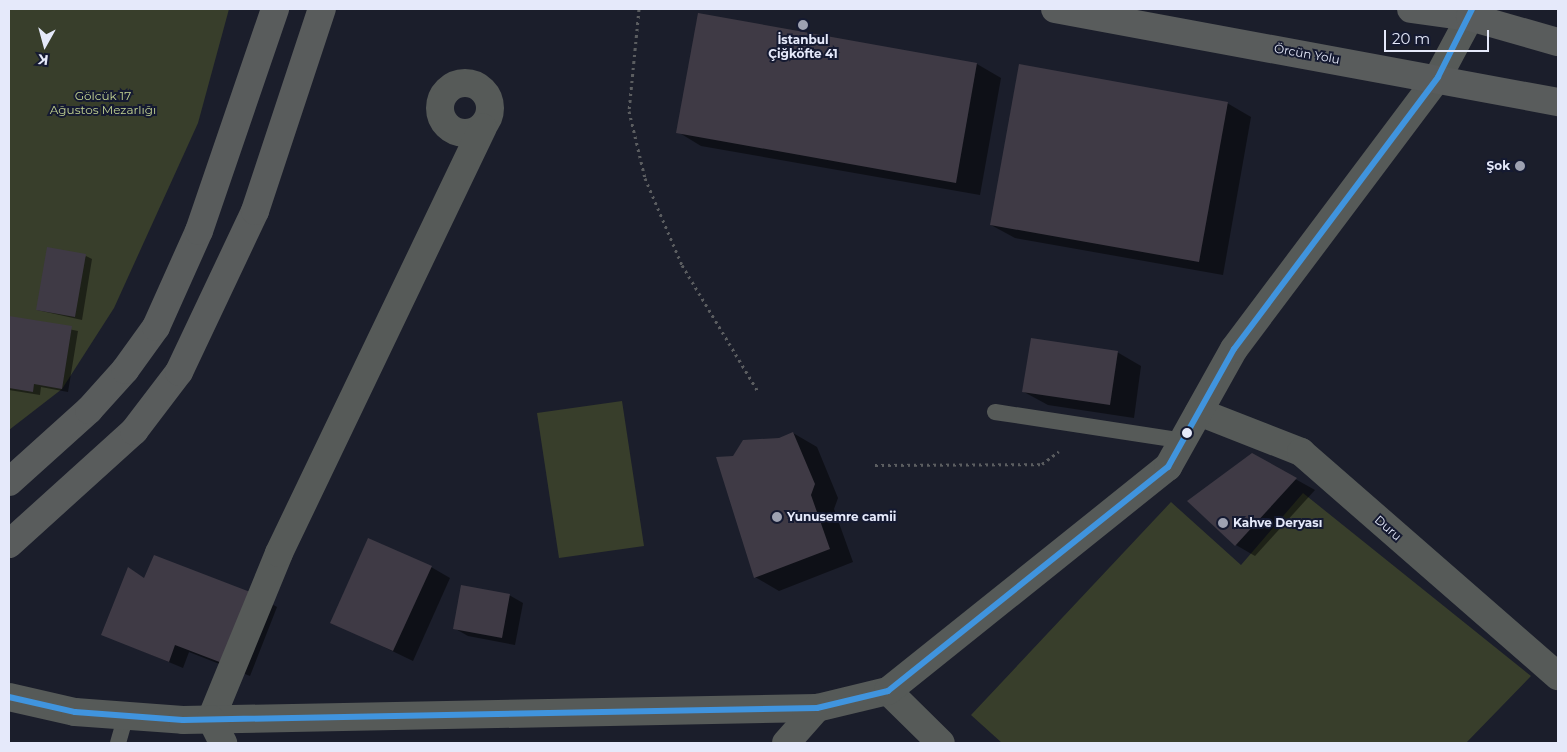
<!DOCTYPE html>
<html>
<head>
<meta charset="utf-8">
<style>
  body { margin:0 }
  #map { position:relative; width:1567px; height:752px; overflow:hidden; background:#1b1e2b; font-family:Montserrat,sans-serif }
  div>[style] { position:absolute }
  .green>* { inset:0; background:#383e2b }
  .shadow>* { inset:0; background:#0007 }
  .building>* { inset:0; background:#3f3a45 }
  .path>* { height:3px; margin-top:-1.5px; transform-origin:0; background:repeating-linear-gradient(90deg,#5b5d60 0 2.5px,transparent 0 6.5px) }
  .service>* { height:16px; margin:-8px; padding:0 8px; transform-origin:8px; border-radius:8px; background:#565a58 }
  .minor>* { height:28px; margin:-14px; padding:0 14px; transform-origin:14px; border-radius:14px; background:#565a58 }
  .minor>.ring { margin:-14px; padding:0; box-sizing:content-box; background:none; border:28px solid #565a58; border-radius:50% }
  .tertiary>* { height:28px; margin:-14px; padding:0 14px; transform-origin:14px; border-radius:14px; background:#565a58 }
  .secondary>* { height:28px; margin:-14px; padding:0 14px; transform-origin:14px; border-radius:14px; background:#595c5c }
  .bus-1>* { height:6px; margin:-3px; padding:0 3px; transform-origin:3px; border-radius:3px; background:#4094de }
  .dots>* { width:14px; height:14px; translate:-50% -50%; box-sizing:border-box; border:2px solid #151a31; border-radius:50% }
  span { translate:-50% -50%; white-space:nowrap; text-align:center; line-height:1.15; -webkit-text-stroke:4px #151a31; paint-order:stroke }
  .poi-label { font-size:12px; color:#e5e9fa; font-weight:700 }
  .right { translate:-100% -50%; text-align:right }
  .left { translate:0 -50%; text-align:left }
  .street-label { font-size:12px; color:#e5e9fa }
  .park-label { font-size:12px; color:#c3d392 }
  .frame { position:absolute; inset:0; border:10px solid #e5e9fa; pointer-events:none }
  .north { position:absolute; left:20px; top:20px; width:50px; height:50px; -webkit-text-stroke:4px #151a31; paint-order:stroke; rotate:187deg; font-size:14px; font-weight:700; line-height:20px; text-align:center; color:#e5e9fa }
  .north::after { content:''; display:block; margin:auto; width:18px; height:22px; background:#e5e9fa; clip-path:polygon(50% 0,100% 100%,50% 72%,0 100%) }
  .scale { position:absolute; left:1384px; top:30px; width:105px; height:22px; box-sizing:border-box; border:2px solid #e5e9fa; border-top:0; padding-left:6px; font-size:15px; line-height:18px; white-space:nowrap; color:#e5e9fa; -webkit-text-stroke:4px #151a31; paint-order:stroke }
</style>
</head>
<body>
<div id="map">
  <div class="green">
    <i style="clip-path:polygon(9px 9px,229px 9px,198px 123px,114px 308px,62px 389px,9px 430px)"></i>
    <i style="clip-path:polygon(622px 401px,644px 546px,559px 558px,537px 413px)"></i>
    <i style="clip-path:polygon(1303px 493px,1531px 676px,1466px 743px,1002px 743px,971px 715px,1171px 502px,1241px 565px)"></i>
  </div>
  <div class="shadow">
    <i style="clip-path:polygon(977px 64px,1001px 78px,980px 195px,701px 146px,678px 132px)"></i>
    <i style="clip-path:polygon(1227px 103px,1251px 117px,1223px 275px,1015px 238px,991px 225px)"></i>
    <i style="clip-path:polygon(86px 256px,92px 259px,82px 320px,37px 310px)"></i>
    <i style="clip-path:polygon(9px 317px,78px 331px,68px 392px,41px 387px,40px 395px,9px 390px)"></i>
    <i style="clip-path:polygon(1117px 352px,1141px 366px,1134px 418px,1048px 405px,1024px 392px)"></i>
    <i style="clip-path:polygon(793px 433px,817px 447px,838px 498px,834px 509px,853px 562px,779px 591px,755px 577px,734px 457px)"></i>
    <i style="clip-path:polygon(1252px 455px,1315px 490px,1255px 556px,1236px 545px)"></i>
    <i style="clip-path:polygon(431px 567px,450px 578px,413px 661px,332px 622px)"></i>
    <i style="clip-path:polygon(146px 579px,258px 596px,277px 607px,250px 676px,189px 652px,183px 668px,102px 634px)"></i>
    <i style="clip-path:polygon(509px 595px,523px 603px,515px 645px,468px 636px,454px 628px)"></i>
  </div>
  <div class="building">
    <i style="clip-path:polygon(698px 13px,977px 63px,956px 183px,676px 133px)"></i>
    <i style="clip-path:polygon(1019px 64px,1228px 102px,1199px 262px,990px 225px)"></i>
    <i style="clip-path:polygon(47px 247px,86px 254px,75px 317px,36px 310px)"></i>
    <i style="clip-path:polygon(9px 316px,72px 326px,62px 389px,34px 384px,33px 392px,9px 388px)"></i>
    <i style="clip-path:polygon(1031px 338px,1118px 351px,1110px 405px,1022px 392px)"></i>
    <i style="clip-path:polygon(793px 432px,815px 484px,811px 495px,830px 549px,754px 578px,716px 457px,733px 456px,743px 440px,779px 438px)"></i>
    <i style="clip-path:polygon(1252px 453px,1297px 478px,1235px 546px,1187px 501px)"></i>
    <i style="clip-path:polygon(368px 538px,432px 566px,393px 651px,330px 623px)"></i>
    <i style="clip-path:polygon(154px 555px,258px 595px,230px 666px,175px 645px,169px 662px,101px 635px,128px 567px,144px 578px)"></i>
    <i style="clip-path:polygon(461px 585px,510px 594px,502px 638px,453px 629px)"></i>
  </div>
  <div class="path">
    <i style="left:639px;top:9px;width:102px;rotate:95.6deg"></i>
    <i style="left:629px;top:111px;width:69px;rotate:76.6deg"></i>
    <i style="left:645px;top:178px;width:95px;rotate:67deg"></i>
    <i style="left:682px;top:265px;width:146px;rotate:59deg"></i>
    <i style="left:875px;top:465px;width:167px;rotate:-0.3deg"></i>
    <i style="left:1042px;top:464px;width:21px;rotate:-37deg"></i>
  </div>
  <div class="service">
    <i style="left:995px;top:412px;width:191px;rotate:8.7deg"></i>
    <i style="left:118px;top:743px;width:29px;rotate:-74deg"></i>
  </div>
  <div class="minor">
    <i class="ring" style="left:440px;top:83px;width:22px;height:22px"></i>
    <i style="left:1199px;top:412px;width:110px;rotate:21.4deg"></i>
    <i style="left:1301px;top:452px;width:341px;rotate:41.1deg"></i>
    <i style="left:211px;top:719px;width:179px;rotate:-67.7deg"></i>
    <i style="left:279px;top:553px;width:472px;rotate:-64.4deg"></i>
  </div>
  <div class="tertiary">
    <i style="left:888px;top:691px;width:74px;rotate:44.5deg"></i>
    <i style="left:9px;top:697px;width:68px;rotate:12.8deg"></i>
    <i style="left:75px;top:712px;width:108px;rotate:4.2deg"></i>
    <i style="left:183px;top:720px;width:634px;rotate:-1.08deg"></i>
    <i style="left:817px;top:708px;width:73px;rotate:-13.5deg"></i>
    <i style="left:888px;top:691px;width:359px;rotate:-38.7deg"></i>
    <i style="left:1168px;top:467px;width:135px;rotate:-60.8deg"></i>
    <i style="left:1234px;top:349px;width:340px;rotate:-53.1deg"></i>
    <i style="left:1438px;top:77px;width:68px;rotate:-61.9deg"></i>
    <i style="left:211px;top:719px;width:27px;rotate:63deg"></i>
    <i style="left:786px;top:743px;width:47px;rotate:-48.5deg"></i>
  </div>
  <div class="secondary">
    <i style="left:1055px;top:9px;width:512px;rotate:10.48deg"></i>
    <i style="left:1411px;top:9px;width:60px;rotate:7.7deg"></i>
    <i style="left:1470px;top:17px;width:91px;rotate:15.9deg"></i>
    <i style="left:9px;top:482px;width:108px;rotate:-42deg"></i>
    <i style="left:89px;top:410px;width:54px;rotate:-48deg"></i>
    <i style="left:125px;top:370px;width:53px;rotate:-54.2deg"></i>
    <i style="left:156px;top:327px;width:105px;rotate:-65.9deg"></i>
    <i style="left:199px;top:231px;width:235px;rotate:-71.1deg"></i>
    <i style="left:9px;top:544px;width:169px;rotate:-42.1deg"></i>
    <i style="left:134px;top:431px;width:74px;rotate:-52.7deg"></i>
    <i style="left:179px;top:372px;width:178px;rotate:-64.7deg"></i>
    <i style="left:255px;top:211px;width:213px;rotate:-71.7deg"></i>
  </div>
  <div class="bus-1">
    <i style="left:9px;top:697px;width:68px;rotate:12.8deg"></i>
    <i style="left:75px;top:712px;width:108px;rotate:4.2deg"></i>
    <i style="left:183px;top:720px;width:634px;rotate:-1.08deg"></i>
    <i style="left:817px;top:708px;width:73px;rotate:-13.5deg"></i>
    <i style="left:888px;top:691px;width:359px;rotate:-38.7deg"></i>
    <i style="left:1168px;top:467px;width:135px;rotate:-60.8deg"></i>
    <i style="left:1234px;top:349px;width:340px;rotate:-53.1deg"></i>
    <i style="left:1438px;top:77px;width:76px;rotate:-63.4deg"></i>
  </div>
  <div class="dots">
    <i style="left:803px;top:25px;background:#9ea2b2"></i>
    <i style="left:1520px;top:166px;background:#9ea2b2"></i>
    <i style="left:1187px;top:433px;background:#e5e9fa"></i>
    <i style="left:777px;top:517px;background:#9ea2b2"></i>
    <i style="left:1223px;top:523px;background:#9ea2b2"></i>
  </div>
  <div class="poi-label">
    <span style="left:803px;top:47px">İstanbul<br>Çiğköfte 41</span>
    <span class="right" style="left:1510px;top:166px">Şok</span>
    <span class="left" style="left:787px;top:517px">Yunusemre camii</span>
    <span class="left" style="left:1233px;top:523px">Kahve Deryası</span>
  </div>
  <div class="street-label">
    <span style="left:1307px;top:54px;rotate:10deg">Örcün Yolu</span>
    <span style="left:1388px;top:528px;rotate:41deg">Duru</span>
  </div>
  <div class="park-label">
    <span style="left:103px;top:103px">Gölcük 17<br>Ağustos Mezarlığı</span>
  </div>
  <div class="frame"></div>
  <div class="north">K</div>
  <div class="scale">20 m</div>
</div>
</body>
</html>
